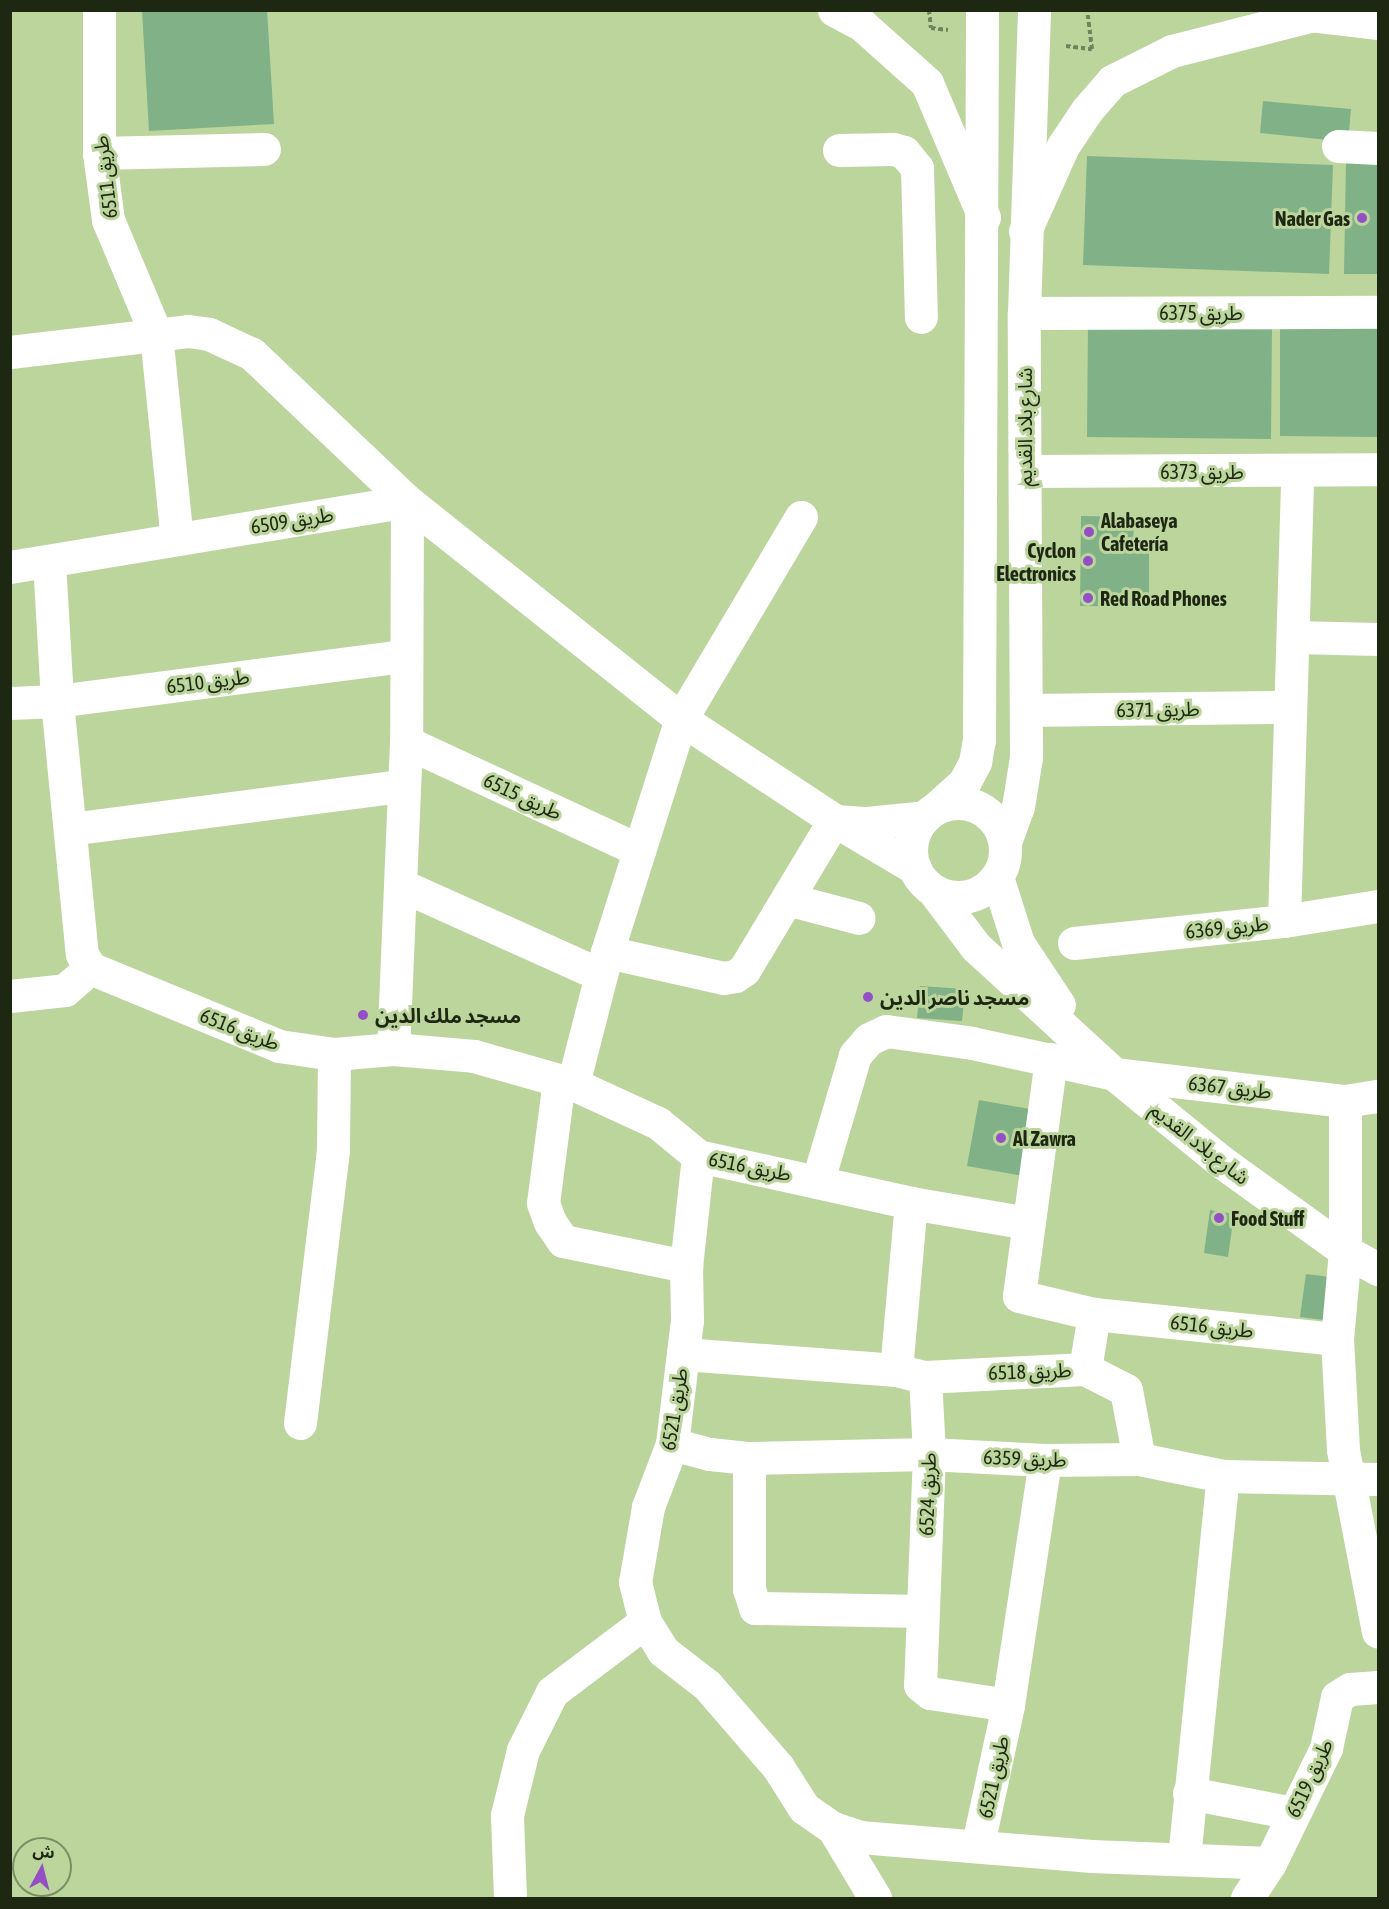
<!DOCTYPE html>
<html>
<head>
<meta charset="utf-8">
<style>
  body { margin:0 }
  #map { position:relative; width:1389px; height:1909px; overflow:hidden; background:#bbd59d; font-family:"Asap Condensed","Noto Sans Arabic",sans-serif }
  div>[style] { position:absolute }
  .building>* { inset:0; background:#81b187 }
  .path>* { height:4px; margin-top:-2px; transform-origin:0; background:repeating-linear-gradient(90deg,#70825a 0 4.5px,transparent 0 7.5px) }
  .minor>* { height:33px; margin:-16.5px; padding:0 16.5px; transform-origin:16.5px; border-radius:16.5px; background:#fff }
  .minor>.ring { margin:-16.5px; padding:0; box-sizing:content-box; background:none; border:33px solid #fff; border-radius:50% }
  .major>* { height:33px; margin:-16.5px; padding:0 16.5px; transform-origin:16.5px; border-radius:16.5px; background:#fff }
  .dots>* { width:16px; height:16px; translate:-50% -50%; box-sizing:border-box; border:3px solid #bbd59d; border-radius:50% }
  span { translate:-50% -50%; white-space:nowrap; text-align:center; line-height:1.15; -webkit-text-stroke:6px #bbd59d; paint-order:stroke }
  .street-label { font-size:20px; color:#1d2711 }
  .poi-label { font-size:20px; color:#1d2711; font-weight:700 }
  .right { translate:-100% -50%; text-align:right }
  .left { translate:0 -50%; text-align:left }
  .frame { position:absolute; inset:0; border:12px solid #1d2711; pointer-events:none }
  .north { position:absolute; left:12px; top:1837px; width:60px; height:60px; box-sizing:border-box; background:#bbd59d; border:2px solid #7c8f65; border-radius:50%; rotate:7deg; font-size:16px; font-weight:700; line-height:24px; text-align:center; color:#1d2711 }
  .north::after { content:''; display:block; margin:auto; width:21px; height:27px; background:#9350c5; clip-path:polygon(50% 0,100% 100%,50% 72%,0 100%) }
</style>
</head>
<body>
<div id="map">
  <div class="building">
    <i style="clip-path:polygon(142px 10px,267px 10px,274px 124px,149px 131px)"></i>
    <i style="clip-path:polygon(1263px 101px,1351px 109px,1348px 142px,1260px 133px)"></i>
    <i style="clip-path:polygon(1087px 156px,1333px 165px,1329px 274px,1083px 265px)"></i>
    <i style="clip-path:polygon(1346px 162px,1378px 163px,1378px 274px,1344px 274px)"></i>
    <i style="clip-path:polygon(1280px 323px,1378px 324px,1378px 437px,1280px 436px)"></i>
    <i style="clip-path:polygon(1088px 324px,1272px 326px,1271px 439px,1087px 437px)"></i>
    <i style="clip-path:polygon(1081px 516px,1134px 517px,1133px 552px,1149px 552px,1149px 607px,1080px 606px)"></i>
    <i style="clip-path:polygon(920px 986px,965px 989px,962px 1021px,917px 1018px)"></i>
    <i style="clip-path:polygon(979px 1100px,1035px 1110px,1023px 1176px,967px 1166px)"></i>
    <i style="clip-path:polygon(1210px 1210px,1234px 1214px,1228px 1257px,1204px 1253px)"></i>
    <i style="clip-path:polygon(1306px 1274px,1330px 1277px,1324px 1320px,1300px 1317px)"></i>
  </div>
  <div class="path">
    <i style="left:929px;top:10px;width:18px;rotate:84deg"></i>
    <i style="left:931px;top:28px;width:17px;rotate:7deg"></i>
    <i style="left:1066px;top:46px;width:26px;rotate:7deg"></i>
    <i style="left:1092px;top:49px;width:39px;rotate:-97deg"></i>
  </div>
  <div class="minor">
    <i style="left:99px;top:10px;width:143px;rotate:90deg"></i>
    <i style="left:99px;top:153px;width:68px;rotate:82.3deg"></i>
    <i style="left:108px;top:220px;width:124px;rotate:67.2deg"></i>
    <i style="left:156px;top:334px;width:206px;rotate:84.2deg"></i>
    <i style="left:1338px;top:146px;width:40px;rotate:2.9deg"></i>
    <i style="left:839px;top:150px;width:54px;rotate:-1.1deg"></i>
    <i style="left:893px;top:149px;width:11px;rotate:15deg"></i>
    <i style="left:904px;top:152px;width:21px;rotate:51deg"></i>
    <i style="left:917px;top:168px;width:149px;rotate:88.5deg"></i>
    <i style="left:99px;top:153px;width:165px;rotate:-1.4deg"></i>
    <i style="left:1024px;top:313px;width:354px;rotate:-0.2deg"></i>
    <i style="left:10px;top:352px;width:179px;rotate:-6.7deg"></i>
    <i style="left:188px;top:331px;width:21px;rotate:8deg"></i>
    <i style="left:209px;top:334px;width:47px;rotate:24.9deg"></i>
    <i style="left:252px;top:354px;width:214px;rotate:43.5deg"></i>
    <i style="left:407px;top:501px;width:350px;rotate:38.5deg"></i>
    <i style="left:681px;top:719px;width:183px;rotate:33.4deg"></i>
    <i style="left:834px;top:820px;width:94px;rotate:30.7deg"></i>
    <i style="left:1025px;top:471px;width:353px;rotate:-0.3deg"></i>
    <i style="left:49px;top:561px;width:140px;rotate:86.7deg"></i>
    <i style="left:57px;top:701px;width:254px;rotate:84.4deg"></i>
    <i style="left:82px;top:954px;width:16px;rotate:60deg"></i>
    <i style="left:90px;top:968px;width:204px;rotate:22.4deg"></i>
    <i style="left:279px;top:1046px;width:56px;rotate:8.3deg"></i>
    <i style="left:334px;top:1054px;width:59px;rotate:-4.8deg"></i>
    <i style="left:393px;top:1049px;width:81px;rotate:4.9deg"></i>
    <i style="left:474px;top:1056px;width:103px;rotate:15.8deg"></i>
    <i style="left:573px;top:1084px;width:94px;rotate:24.6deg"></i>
    <i style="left:658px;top:1123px;width:52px;rotate:39.5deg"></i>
    <i style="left:698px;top:1156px;width:218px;rotate:12.4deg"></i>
    <i style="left:911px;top:1203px;width:119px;rotate:9.7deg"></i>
    <i style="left:10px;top:567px;width:402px;rotate:-9.4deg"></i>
    <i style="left:407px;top:501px;width:241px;rotate:90.2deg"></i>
    <i style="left:406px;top:742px;width:307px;rotate:92.4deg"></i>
    <i style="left:1294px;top:637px;width:84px;rotate:1.4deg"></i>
    <i style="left:10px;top:703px;width:47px;rotate:-2.4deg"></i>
    <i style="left:57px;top:701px;width:350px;rotate:-7.4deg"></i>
    <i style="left:1026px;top:710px;width:263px;rotate:-0.7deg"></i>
    <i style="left:406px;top:742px;width:257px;rotate:24.9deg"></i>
    <i class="ring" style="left:911px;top:803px;width:61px;height:61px"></i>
    <i style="left:936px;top:808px;width:38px;rotate:-42deg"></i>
    <i style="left:964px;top:783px;width:24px;rotate:-62deg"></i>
    <i style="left:975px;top:762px;width:22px;rotate:-80deg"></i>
    <i style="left:979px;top:740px;width:730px;rotate:-89.76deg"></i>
    <i style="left:836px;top:821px;width:31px;rotate:4deg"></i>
    <i style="left:867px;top:823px;width:58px;rotate:-5.9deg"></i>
    <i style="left:70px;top:829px;width:336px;rotate:-7.4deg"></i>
    <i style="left:1005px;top:842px;width:37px;rotate:-70deg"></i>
    <i style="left:1018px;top:807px;width:51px;rotate:-80.9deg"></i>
    <i style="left:1026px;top:757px;width:444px;rotate:-90.3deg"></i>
    <i style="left:1024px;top:313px;width:303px;rotate:-88.1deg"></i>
    <i style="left:997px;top:877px;width:69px;rotate:72.3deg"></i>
    <i style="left:1018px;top:943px;width:74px;rotate:56.5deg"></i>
    <i style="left:403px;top:886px;width:217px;rotate:24.2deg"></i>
    <i style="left:933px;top:890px;width:71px;rotate:53deg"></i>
    <i style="left:976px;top:947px;width:188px;rotate:42.6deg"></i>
    <i style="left:1114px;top:1074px;width:136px;rotate:39.3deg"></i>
    <i style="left:1219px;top:1160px;width:155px;rotate:35.8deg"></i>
    <i style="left:1345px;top:1251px;width:38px;rotate:29deg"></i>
    <i style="left:787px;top:899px;width:74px;rotate:14.8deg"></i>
    <i style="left:1284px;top:921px;width:450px;rotate:-88.3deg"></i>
    <i style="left:1074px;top:943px;width:211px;rotate:-6deg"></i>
    <i style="left:1284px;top:921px;width:95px;rotate:-9.1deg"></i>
    <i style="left:607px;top:952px;width:119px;rotate:12.6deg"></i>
    <i style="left:723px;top:978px;width:12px;rotate:-9deg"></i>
    <i style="left:735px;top:976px;width:11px;rotate:-34deg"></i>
    <i style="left:744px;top:970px;width:175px;rotate:-59deg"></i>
    <i style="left:10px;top:996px;width:55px;rotate:-6.2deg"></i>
    <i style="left:65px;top:990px;width:33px;rotate:-41deg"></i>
    <i style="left:1051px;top:1059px;width:239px;rotate:97.7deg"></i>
    <i style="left:1019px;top:1296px;width:77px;rotate:13.5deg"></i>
    <i style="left:1094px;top:1314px;width:244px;rotate:5.9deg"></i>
    <i style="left:559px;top:1080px;width:124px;rotate:97.4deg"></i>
    <i style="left:543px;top:1203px;width:20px;rotate:70deg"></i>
    <i style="left:550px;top:1222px;width:23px;rotate:56deg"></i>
    <i style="left:563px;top:1241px;width:126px;rotate:11.5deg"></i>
    <i style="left:573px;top:1084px;width:136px;rotate:-75.6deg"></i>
    <i style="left:607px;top:952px;width:244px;rotate:-72.4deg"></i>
    <i style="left:681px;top:719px;width:235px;rotate:-59.3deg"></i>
    <i style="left:1345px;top:1101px;width:150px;rotate:90deg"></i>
    <i style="left:1345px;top:1251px;width:88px;rotate:95.2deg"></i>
    <i style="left:1337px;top:1339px;width:111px;rotate:86.9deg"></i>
    <i style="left:1343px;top:1450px;width:185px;rotate:79.1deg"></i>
    <i style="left:698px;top:1156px;width:111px;rotate:96.2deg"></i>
    <i style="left:686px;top:1266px;width:54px;rotate:88.9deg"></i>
    <i style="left:687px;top:1320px;width:125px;rotate:96.9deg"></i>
    <i style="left:672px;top:1444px;width:67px;rotate:110.9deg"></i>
    <i style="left:648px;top:1507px;width:76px;rotate:99.8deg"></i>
    <i style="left:635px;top:1582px;width:41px;rotate:76deg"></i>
    <i style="left:645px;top:1622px;width:34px;rotate:58deg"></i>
    <i style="left:663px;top:1651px;width:56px;rotate:37.7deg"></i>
    <i style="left:707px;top:1685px;width:108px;rotate:49.1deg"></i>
    <i style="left:778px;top:1767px;width:49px;rotate:57.6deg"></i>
    <i style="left:804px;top:1808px;width:35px;rotate:35deg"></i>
    <i style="left:833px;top:1828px;width:28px;rotate:18deg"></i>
    <i style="left:860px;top:1837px;width:232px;rotate:4.7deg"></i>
    <i style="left:1091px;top:1856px;width:179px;rotate:2.2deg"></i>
    <i style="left:818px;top:1180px;width:130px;rotate:-73.5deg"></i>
    <i style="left:855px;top:1055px;width:21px;rotate:-49deg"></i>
    <i style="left:869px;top:1039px;width:19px;rotate:-25deg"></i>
    <i style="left:886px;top:1031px;width:87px;rotate:7.9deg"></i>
    <i style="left:972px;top:1043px;width:145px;rotate:12.3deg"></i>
    <i style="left:1114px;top:1074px;width:233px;rotate:6.7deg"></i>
    <i style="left:1345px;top:1101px;width:33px;rotate:-9deg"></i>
    <i style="left:683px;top:1354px;width:214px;rotate:4.3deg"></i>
    <i style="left:896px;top:1370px;width:30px;rotate:14deg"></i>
    <i style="left:925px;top:1377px;width:160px;rotate:-2.9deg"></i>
    <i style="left:1085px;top:1369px;width:46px;rotate:27.1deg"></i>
    <i style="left:1126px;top:1390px;width:70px;rotate:79.3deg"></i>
    <i style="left:1085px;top:1369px;width:56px;rotate:-80.7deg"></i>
    <i style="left:896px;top:1370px;width:168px;rotate:-84.9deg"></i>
    <i style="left:925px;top:1377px;width:77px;rotate:87deg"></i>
    <i style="left:929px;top:1454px;width:231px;rotate:92.2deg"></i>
    <i style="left:920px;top:1685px;width:13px;rotate:39deg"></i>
    <i style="left:930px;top:1693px;width:79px;rotate:8.7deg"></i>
    <i style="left:300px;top:1423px;width:275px;rotate:-83.1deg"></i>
    <i style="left:333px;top:1150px;width:96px;rotate:-89.4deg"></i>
    <i style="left:672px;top:1444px;width:39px;rotate:15deg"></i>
    <i style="left:710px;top:1454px;width:39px;rotate:6deg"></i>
    <i style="left:749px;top:1458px;width:180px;rotate:-1.3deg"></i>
    <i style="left:929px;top:1454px;width:116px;rotate:3deg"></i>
    <i style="left:1045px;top:1460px;width:94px;rotate:-0.6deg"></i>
    <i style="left:1139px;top:1459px;width:86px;rotate:11.4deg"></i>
    <i style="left:1223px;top:1476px;width:155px;rotate:1.1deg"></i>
    <i style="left:749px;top:1458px;width:131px;rotate:90deg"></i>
    <i style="left:749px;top:1589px;width:20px;rotate:72deg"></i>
    <i style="left:755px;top:1608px;width:166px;rotate:1deg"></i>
    <i style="left:1189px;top:1793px;width:106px;rotate:10.9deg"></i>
    <i style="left:833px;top:1828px;width:82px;rotate:59deg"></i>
    <i style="left:978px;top:1844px;width:142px;rotate:-77.8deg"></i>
    <i style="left:1008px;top:1705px;width:248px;rotate:-81.4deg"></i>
    <i style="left:1184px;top:1858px;width:384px;rotate:-84.2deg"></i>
    <i style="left:510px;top:1898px;width:83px;rotate:-92.1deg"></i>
    <i style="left:507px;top:1815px;width:67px;rotate:-76.2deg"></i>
    <i style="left:523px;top:1750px;width:65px;rotate:-63.4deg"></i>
    <i style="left:552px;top:1692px;width:116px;rotate:-37deg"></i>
    <i style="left:1247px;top:1898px;width:42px;rotate:-56.7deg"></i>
    <i style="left:1270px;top:1863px;width:128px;rotate:-64deg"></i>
    <i style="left:1326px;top:1748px;width:52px;rotate:-77.8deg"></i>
    <i style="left:1337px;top:1697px;width:15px;rotate:-32deg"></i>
    <i style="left:1350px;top:1689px;width:28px;rotate:-4deg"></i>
  </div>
  <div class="major">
    <i style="left:834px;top:10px;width:32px;rotate:28deg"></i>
    <i style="left:862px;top:25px;width:87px;rotate:41.7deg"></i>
    <i style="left:927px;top:83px;width:146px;rotate:67deg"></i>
    <i style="left:1293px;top:13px;width:86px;rotate:6.7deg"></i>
    <i style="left:1025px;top:231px;width:93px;rotate:-65.9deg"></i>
    <i style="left:1063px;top:146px;width:43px;rotate:-56.3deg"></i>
    <i style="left:1087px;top:110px;width:38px;rotate:-49deg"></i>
    <i style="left:1112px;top:81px;width:67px;rotate:-26.6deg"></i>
    <i style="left:1172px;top:51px;width:146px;rotate:-14.3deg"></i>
  </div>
  <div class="dots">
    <i style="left:1362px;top:218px;background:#9350c5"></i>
    <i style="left:1089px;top:532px;background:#9350c5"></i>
    <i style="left:1088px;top:561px;background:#9350c5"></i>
    <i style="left:1088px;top:598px;background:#9350c5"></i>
    <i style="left:868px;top:997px;background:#9350c5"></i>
    <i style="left:363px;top:1015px;background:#9350c5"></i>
    <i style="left:1001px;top:1138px;background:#9350c5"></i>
    <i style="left:1219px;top:1218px;background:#9350c5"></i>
  </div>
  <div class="street-label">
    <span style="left:105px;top:177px;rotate:-97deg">طريق 6511</span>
    <span style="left:1201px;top:312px">طريق 6375</span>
    <span style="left:1024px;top:427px;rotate:-90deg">شارع بلاد القديم</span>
    <span style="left:1202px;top:471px">طريق 6373</span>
    <span style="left:292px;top:520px;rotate:-9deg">طريق 6509</span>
    <span style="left:208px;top:681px;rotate:-7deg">طريق 6510</span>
    <span style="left:1158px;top:709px;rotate:-1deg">طريق 6371</span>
    <span style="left:523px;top:796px;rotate:25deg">طريق 6515</span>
    <span style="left:1227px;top:927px;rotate:-6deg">طريق 6369</span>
    <span style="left:240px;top:1029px;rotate:21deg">طريق 6516</span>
    <span style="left:1230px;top:1087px;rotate:6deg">طريق 6367</span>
    <span style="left:1200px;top:1143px;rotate:38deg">شارع بلاد القديم</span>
    <span style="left:750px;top:1166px;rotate:11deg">طريق 6516</span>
    <span style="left:1212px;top:1326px;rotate:6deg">طريق 6516</span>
    <span style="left:1030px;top:1371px;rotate:-2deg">طريق 6518</span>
    <span style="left:674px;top:1409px;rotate:-81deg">طريق 6521</span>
    <span style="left:1025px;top:1458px;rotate:2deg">طريق 6359</span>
    <span style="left:927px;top:1494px;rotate:-88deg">طريق 6524</span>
    <span style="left:993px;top:1777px;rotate:-78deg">طريق 6521</span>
    <span style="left:1309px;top:1778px;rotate:-65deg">طريق 6519</span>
  </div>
  <div class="poi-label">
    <span class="right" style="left:1350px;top:218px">Nader Gas</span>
    <span class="left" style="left:1101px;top:532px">Alabaseya<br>Cafetería</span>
    <span class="right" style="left:1076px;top:562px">Cyclon<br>Electronics</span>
    <span class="left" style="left:1100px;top:598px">Red Road Phones</span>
    <span class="left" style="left:880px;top:997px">مسجد ناصر الدين</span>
    <span class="left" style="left:375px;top:1015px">مسجد ملك الدين</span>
    <span class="left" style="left:1013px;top:1138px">Al Zawra</span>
    <span class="left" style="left:1231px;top:1218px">Food Stuff</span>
  </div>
  <div class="frame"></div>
  <div class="north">ش</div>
</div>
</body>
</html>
